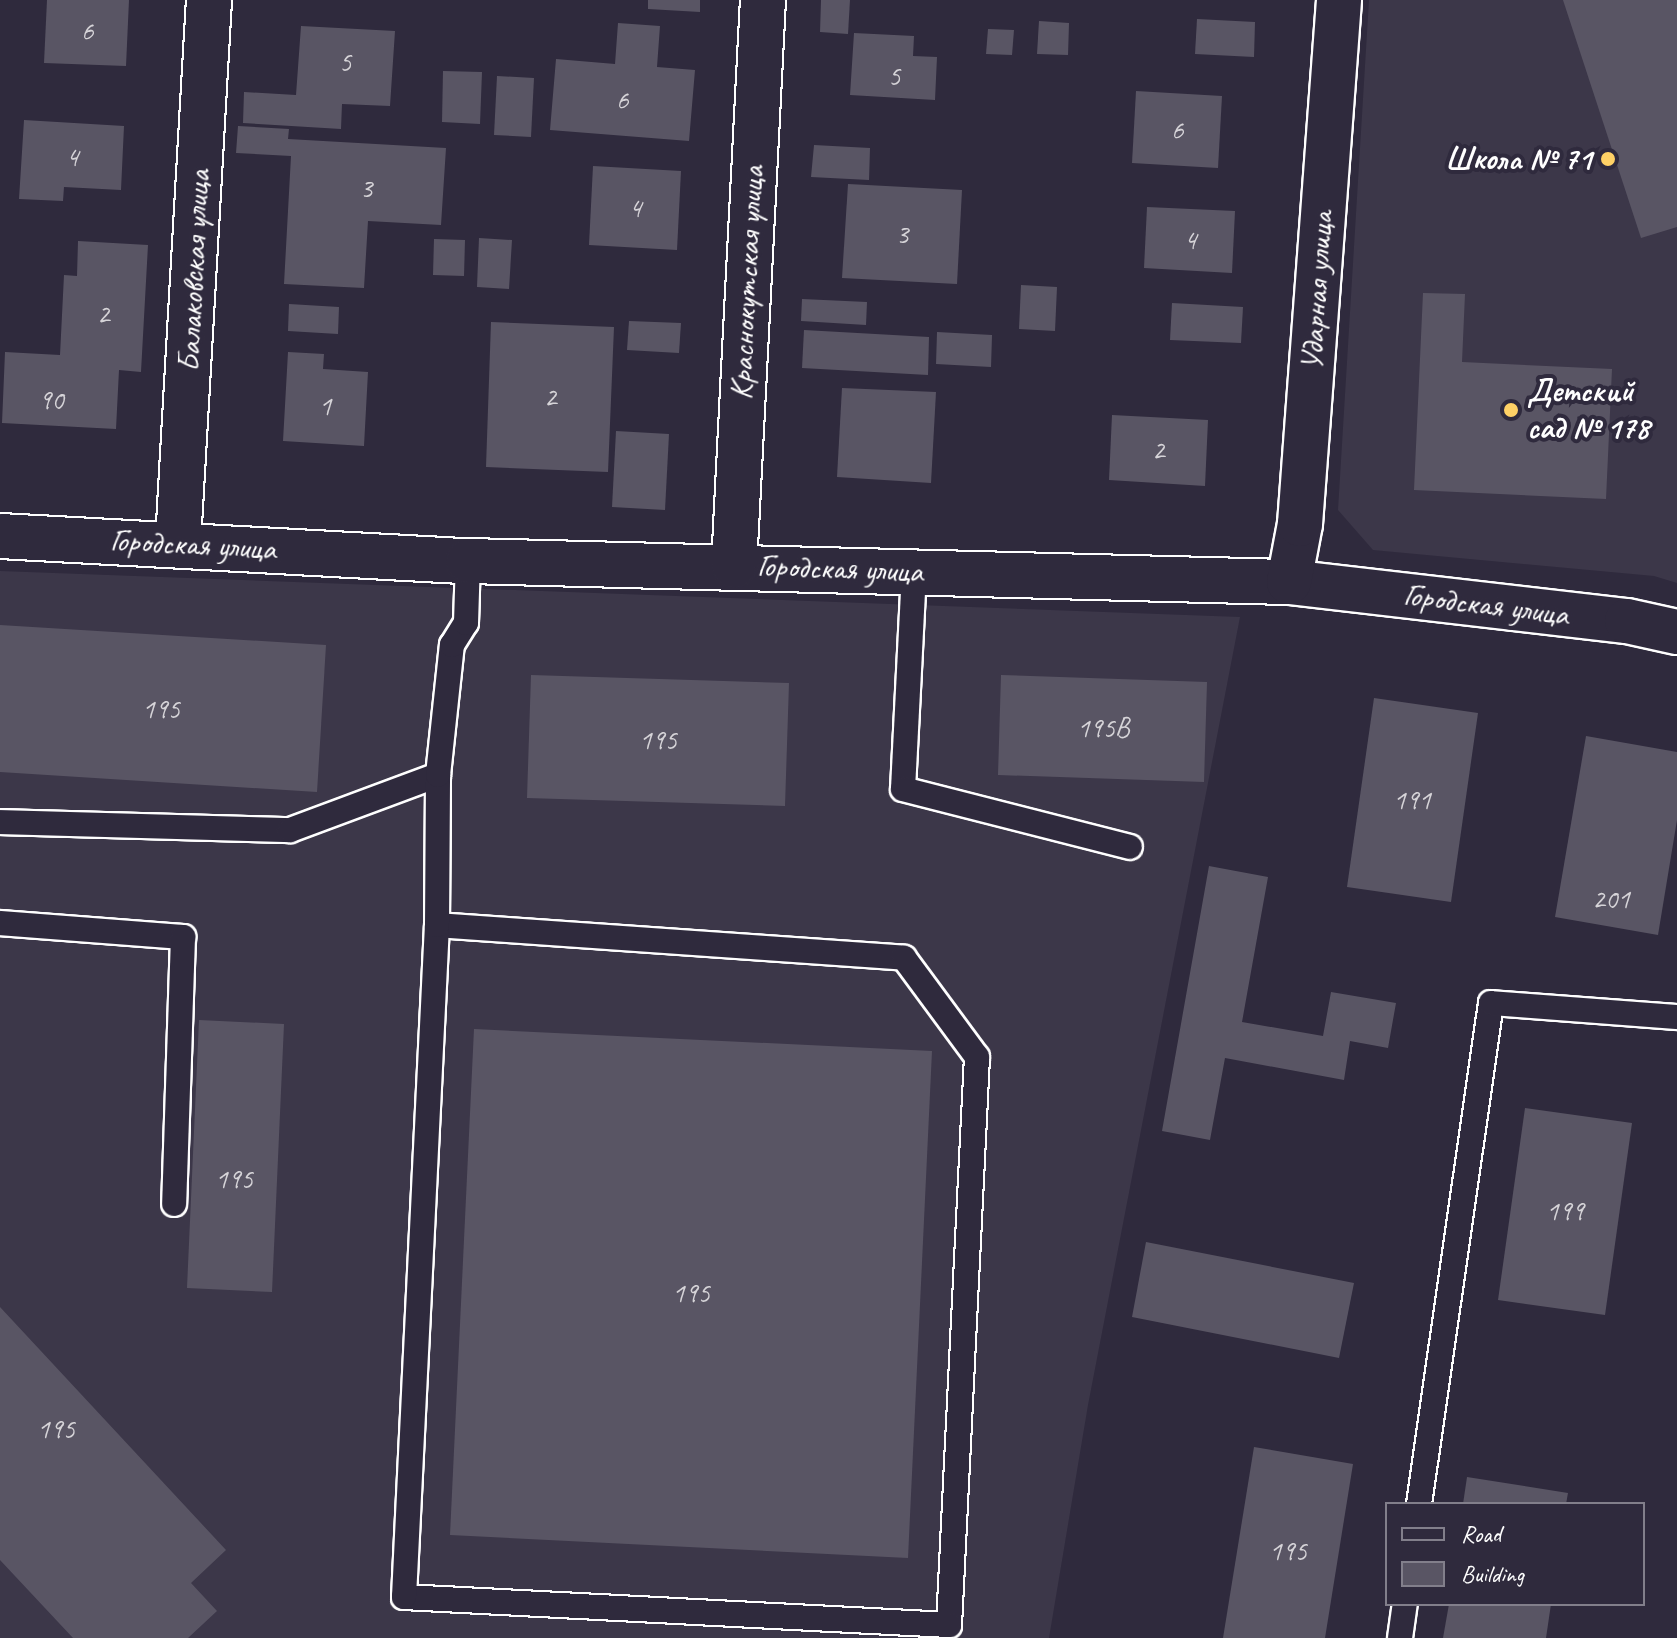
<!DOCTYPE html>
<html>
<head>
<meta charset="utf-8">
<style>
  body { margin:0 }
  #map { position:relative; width:1677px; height:1638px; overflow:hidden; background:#2f2a3d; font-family:Caveat,sans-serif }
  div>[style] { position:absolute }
  .built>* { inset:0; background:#3c3749 }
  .building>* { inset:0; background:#595564 }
  .roads { filter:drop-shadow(2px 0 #fff) drop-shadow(-2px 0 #fff) drop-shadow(0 2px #fff) drop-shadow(0 -2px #fff) }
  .service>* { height:24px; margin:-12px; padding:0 12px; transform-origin:12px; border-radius:12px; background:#2f2a3d }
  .minor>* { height:44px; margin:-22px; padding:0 22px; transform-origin:22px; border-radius:22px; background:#2f2a3d }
  .dots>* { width:22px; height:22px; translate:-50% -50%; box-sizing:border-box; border:4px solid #2f2a3d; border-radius:50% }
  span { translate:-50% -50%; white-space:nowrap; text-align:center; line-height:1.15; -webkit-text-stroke:8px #2f2a3d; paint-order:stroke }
  .number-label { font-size:28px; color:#d6d4d8 }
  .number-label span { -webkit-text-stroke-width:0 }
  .poi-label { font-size:32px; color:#fff; font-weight:700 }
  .right { translate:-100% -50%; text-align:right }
  .left { translate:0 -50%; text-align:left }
  .street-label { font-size:32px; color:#fff }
  .legend { position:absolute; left:1385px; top:1502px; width:260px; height:104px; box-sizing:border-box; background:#2f2a3d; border:2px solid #827f8b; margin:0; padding:10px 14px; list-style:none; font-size:24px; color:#fff }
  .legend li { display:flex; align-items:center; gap:16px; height:40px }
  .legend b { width:40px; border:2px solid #827f8b }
</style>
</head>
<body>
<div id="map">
  <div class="built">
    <i style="clip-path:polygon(1369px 0,1677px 0,1677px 583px,1654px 576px,1373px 550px,1338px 510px)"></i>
    <i style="clip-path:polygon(0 571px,1240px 617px,1088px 1405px,1049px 1638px,0 1638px)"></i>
  </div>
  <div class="building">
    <i style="clip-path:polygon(47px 0,129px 0,126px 66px,44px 63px)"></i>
    <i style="clip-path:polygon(648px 0,700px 0,700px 12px,648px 9px)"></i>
    <i style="clip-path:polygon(821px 0,850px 0,848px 34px,820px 32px)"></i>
    <i style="clip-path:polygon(1563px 0,1677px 0,1677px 227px,1641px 238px)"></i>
    <i style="clip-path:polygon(1197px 19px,1255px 22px,1254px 57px,1195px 54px)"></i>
    <i style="clip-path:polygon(1039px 21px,1069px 23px,1068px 55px,1037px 54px)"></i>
    <i style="clip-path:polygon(618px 23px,660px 26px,657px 67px,695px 70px,689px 141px,550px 130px,556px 59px,615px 64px)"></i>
    <i style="clip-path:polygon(301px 26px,395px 31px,390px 106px,342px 104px,341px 129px,243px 123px,244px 92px,296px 95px)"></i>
    <i style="clip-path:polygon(988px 29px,1014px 30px,1012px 55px,986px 54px)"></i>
    <i style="clip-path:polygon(854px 33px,914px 36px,913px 56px,937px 57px,935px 100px,850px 95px)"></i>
    <i style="clip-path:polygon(443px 71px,482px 72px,480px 124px,442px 122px)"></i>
    <i style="clip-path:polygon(497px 76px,534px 78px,531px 137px,494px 135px)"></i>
    <i style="clip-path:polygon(1136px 91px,1222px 96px,1218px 168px,1132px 163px)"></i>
    <i style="clip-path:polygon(24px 120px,124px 126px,121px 190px,64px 187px,63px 201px,19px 199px)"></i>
    <i style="clip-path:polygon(238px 126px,289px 129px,288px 139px,446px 148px,441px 225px,368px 221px,364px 288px,284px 284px,291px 156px,236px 153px)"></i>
    <i style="clip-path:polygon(814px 145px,870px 148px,869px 180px,811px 177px)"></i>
    <i style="clip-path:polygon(593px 166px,681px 171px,677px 250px,589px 245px)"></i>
    <i style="clip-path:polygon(848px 184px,962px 190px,957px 284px,842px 278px)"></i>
    <i style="clip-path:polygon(1147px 207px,1235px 211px,1232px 273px,1144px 268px)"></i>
    <i style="clip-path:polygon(479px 238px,512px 240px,509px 289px,477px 287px)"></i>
    <i style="clip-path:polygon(434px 239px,465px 240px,464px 276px,433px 275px)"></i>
    <i style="clip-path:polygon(78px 241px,148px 245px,141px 372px,119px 370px,116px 429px,2px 423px,5px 352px,60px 355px,64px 275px,77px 276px)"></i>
    <i style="clip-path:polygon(1021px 285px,1057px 287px,1055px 331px,1019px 329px)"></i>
    <i style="clip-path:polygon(1423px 293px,1465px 294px,1462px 362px,1612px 369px,1606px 499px,1414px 490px)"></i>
    <i style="clip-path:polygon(802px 299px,867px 302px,866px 325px,801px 321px)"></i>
    <i style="clip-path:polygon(1172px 303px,1243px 307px,1241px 343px,1170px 340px)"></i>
    <i style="clip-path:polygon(289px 304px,339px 307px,338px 334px,288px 331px)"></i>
    <i style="clip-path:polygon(629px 321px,681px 323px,679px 353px,627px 350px)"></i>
    <i style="clip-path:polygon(491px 322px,614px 327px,608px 472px,486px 467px)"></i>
    <i style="clip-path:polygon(804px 330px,929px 337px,928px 375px,802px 368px)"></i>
    <i style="clip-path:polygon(937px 332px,992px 335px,991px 367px,936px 364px)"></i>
    <i style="clip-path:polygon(288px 352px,324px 354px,323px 369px,368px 372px,364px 446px,283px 441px)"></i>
    <i style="clip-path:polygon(842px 388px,936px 392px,931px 483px,837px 477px)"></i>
    <i style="clip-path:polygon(1112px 415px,1208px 420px,1205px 486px,1109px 480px)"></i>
    <i style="clip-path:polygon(616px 431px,669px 434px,665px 510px,612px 507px)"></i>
    <i style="clip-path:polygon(0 625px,326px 645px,317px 792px,0 772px)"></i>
    <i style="clip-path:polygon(531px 675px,789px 683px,785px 806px,527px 798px)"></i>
    <i style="clip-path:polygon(1001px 675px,1207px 682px,1204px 782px,998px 775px)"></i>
    <i style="clip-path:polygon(1374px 698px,1478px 713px,1451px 902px,1347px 887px)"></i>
    <i style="clip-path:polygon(1586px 736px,1677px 752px,1677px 820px,1658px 935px,1555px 917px)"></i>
    <i style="clip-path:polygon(1209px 866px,1268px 877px,1242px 1022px,1323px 1036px,1331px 992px,1396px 1003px,1388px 1048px,1350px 1041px,1344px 1080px,1225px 1058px,1210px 1140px,1162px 1131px)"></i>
    <i style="clip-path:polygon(199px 1020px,284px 1024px,272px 1292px,187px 1288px)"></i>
    <i style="clip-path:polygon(474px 1029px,932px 1051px,908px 1558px,450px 1535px)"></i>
    <i style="clip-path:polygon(1525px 1108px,1632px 1123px,1605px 1315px,1498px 1300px)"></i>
    <i style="clip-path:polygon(1146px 1242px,1354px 1283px,1339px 1358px,1132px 1317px)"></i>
    <i style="clip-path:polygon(0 1307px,226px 1550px,191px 1583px,217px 1611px,188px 1638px,73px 1638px,0 1560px)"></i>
    <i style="clip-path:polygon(1254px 1447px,1353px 1464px,1325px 1638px,1223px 1638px)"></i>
    <i style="clip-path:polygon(1467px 1477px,1568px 1493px,1566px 1504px,1463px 1504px)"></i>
    <i style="clip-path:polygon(1449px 1604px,1551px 1604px,1546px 1638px,1443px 1638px)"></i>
  </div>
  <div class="roads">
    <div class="service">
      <i style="left:914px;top:572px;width:217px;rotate:92.9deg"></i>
      <i style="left:903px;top:789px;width:234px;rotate:14.3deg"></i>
      <i style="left:0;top:822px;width:290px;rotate:1.6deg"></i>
      <i style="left:290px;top:830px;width:158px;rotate:-20.4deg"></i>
      <i style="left:0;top:923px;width:184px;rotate:4.4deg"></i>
      <i style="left:183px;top:937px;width:267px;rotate:91.9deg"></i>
      <i style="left:437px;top:925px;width:468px;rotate:4deg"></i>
      <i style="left:904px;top:958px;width:123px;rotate:53.6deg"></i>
      <i style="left:977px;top:1057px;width:569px;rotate:92.82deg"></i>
      <i style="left:949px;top:1625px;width:546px;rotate:-177.06deg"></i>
      <i style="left:404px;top:1597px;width:673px;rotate:-87.19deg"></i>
      <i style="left:437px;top:925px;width:150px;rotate:-89.6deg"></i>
      <i style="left:438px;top:775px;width:131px;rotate:-83.9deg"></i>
      <i style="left:452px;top:645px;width:26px;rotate:-58deg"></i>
      <i style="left:466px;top:623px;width:62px;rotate:-88.2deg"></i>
      <i style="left:1419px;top:1504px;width:506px;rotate:-81.82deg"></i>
      <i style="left:1491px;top:1003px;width:187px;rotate:4.3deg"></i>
      <i style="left:1400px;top:1638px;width:34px;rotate:-82deg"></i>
    </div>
    <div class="minor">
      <i style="left:0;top:536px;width:469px;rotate:3.1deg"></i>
      <i style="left:468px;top:561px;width:821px;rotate:1.47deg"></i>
      <i style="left:1289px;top:582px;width:340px;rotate:6.6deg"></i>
      <i style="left:1627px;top:621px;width:51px;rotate:12.4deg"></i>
      <i style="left:178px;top:542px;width:543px;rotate:-86.73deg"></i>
      <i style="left:734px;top:566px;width:567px;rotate:-87.07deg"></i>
      <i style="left:1289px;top:582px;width:59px;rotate:-79.3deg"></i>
      <i style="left:1300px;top:524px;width:525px;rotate:-85.74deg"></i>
    </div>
  </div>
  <div class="dots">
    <i style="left:1608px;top:159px;background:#ffd166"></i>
    <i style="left:1511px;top:410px;background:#ffd166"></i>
  </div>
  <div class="number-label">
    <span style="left:87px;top:31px">6</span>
    <span style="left:345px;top:62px">5</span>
    <span style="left:894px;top:76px">5</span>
    <span style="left:622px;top:100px">6</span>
    <span style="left:1177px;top:130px">6</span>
    <span style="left:72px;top:157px">4</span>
    <span style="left:366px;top:188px">3</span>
    <span style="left:635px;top:208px">4</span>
    <span style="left:902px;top:234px">3</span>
    <span style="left:1190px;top:240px">4</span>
    <span style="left:103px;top:314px">2</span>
    <span style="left:550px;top:397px">2</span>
    <span style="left:51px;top:400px">90</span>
    <span style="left:325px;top:406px">1</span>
    <span style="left:1158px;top:450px">2</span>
    <span style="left:161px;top:709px">195</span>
    <span style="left:1103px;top:728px">195В</span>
    <span style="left:658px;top:740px">195</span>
    <span style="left:1412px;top:800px">191</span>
    <span style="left:1611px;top:899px">201</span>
    <span style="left:234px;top:1179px">195</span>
    <span style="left:1565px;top:1211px">199</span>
    <span style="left:691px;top:1293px">195</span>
    <span style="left:56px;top:1429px">195</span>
    <span style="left:1288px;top:1551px">195</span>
  </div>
  <div class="poi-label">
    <span class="right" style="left:1592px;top:159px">Школа № 71</span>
    <span class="left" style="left:1527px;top:410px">Детский<br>сад № 178</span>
  </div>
  <div class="street-label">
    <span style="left:194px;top:271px;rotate:-87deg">Балаковская улица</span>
    <span style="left:747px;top:283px;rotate:-87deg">Краснокутская улица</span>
    <span style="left:1317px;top:291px;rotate:-86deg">Ударная улица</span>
    <span style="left:193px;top:545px;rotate:3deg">Городская улица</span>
    <span style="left:840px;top:569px;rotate:2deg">Городская улица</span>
    <span style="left:1486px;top:605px;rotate:7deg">Городская улица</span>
  </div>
  <ul class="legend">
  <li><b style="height:10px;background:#2f2a3d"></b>Road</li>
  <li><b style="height:22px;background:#595564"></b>Building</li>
  </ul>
</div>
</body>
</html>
